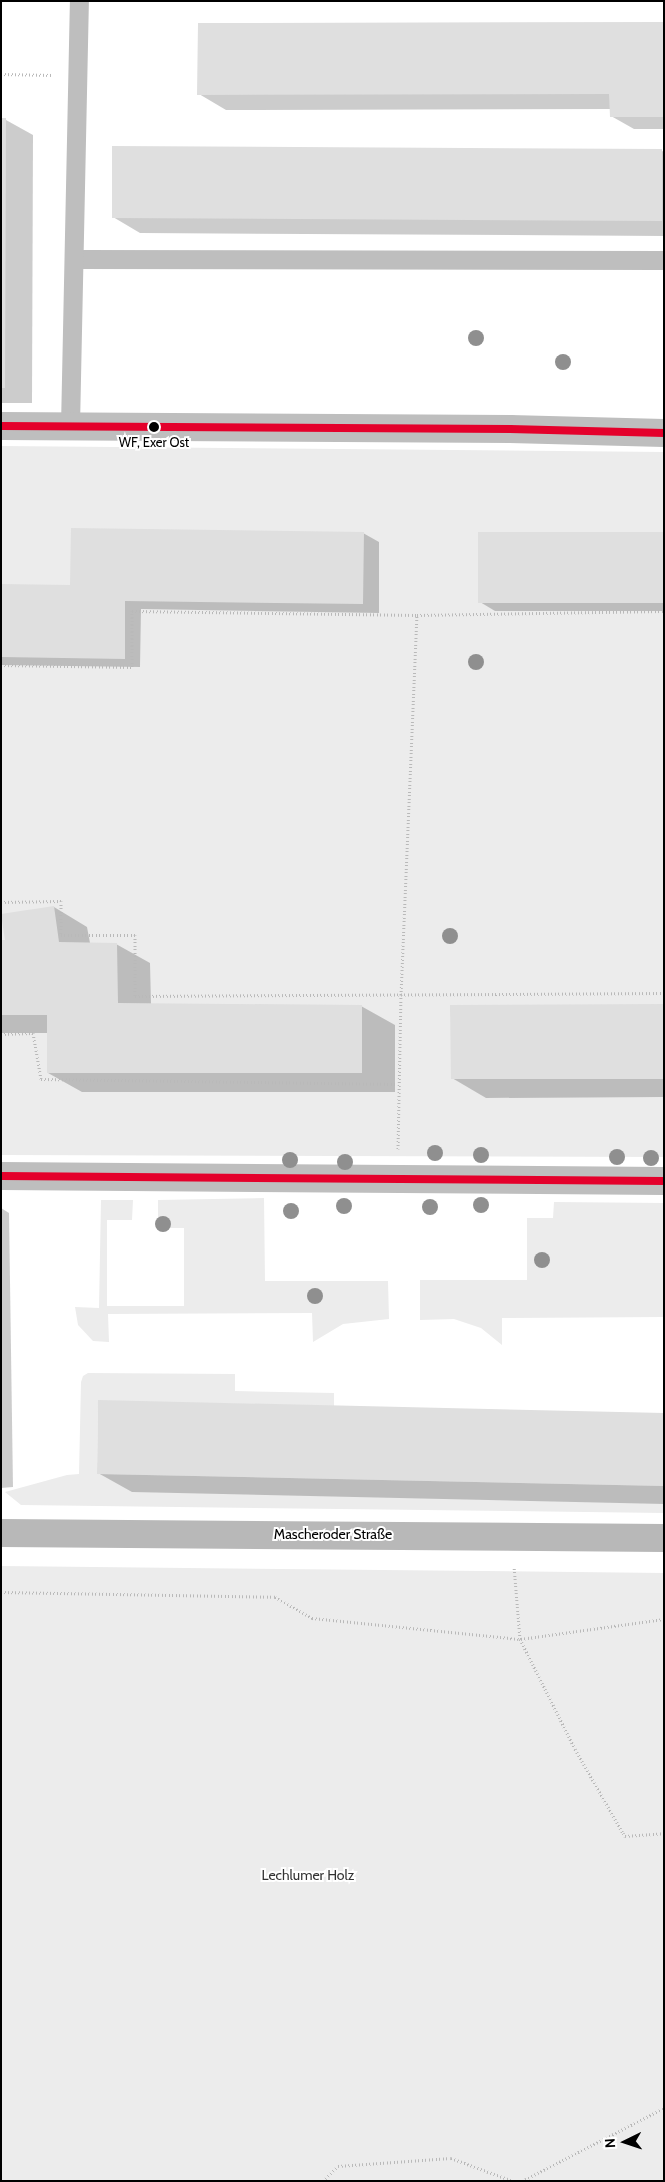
<!DOCTYPE html>
<html>
<head>
<meta charset="utf-8">
<style>
  body { margin:0 }
  #map { position:relative; width:665px; height:2182px; overflow:hidden; background:#fff; font-family:Cabin,sans-serif }
  div>[style] { position:absolute }
  .green>* { inset:0; background:#ececec }
  .shadow>* { inset:0; background:#0003 }
  .building>* { inset:0; background:#dfdfdf }
  .path>* { height:3px; margin-top:-1.5px; transform-origin:0; background:repeating-linear-gradient(90deg,#b9b9b9 0 1px,transparent 0 3.5px) }
  .lane>* { height:19px; margin:-9.5px; padding:0 9.5px; transform-origin:9.5px; border-radius:9.5px; background:#bebebe }
  .street>* { height:28px; margin:-14px; padding:0 14px; transform-origin:14px; border-radius:14px; background:#bebebe }
  .secondary>* { height:28px; margin:-14px; padding:0 14px; transform-origin:14px; border-radius:14px; background:#b8b8b8 }
  .bus-1>* { height:8px; margin:-4px; padding:0 4px; transform-origin:4px; border-radius:4px; background:#e4002b }
  .trees>* { width:16px; height:16px; margin:-8px; border-radius:50%; background:#8f8f8f }
  .dots>* { width:14px; height:14px; translate:-50% -50%; box-sizing:border-box; border:2px solid #fff; border-radius:50% }
  span { translate:-50% -50%; white-space:nowrap; text-align:center; line-height:1.15; -webkit-text-stroke:4px #fff; paint-order:stroke }
  .bus-label { font-size:13px; color:#000 }
  .street-label { font-size:14px; color:#000 }
  .park-label { font-size:14px; color:#333 }
  .frame { position:absolute; inset:0; border:2px solid #000; pointer-events:none }
  .north { position:absolute; left:600px; top:2117px; width:50px; height:50px; -webkit-text-stroke:4px #fff; paint-order:stroke; rotate:266deg; font-size:14px; font-weight:700; line-height:20px; text-align:center; color:#000 }
  .north::after { content:''; display:block; margin:auto; width:18px; height:22px; background:#000; clip-path:polygon(50% 0,100% 100%,50% 72%,0 100%) }
</style>
</head>
<body>
<div id="map">
  <div class="green">
    <i style="clip-path:polygon(1px 446px,664px 452px,664px 1157px,1px 1155px)"></i>
    <i style="clip-path:polygon(264px 1198px,265px 1281px,388px 1281px,389px 1319px,343px 1324px,313px 1342px,312px 1313px,108px 1314px,109px 1342px,93px 1341px,78px 1325px,75px 1307px,99px 1308px,101px 1200px,133px 1200px,132px 1220px,107px 1220px,107px 1306px,184px 1306px,184px 1228px,158px 1228px,158px 1200px)"></i>
    <i style="clip-path:polygon(554px 1202px,664px 1203px,664px 1317px,502px 1318px,502px 1345px,481px 1328px,454px 1319px,420px 1320px,420px 1280px,527px 1280px,527px 1218px,553px 1218px)"></i>
    <i style="clip-path:polygon(88px 1373px,235px 1374px,235px 1391px,334px 1393px,334px 1406px,98px 1401px,97px 1474px,664px 1486px,664px 1513px,21px 1505px,5px 1492px,67px 1475px,79px 1474px,81px 1382px,83px 1376px)"></i>
    <i style="clip-path:polygon(1px 1566px,664px 1573px,664px 2181px,1px 2181px)"></i>
  </div>
  <div class="shadow">
    <i style="clip-path:polygon(664px 24px,664px 129px,634px 129px,611px 116px,611px 109px,226px 110px,199px 94px)"></i>
    <i style="clip-path:polygon(1px 119px,6px 120px,33px 135px,32px 403px,1px 403px)"></i>
    <i style="clip-path:polygon(662px 151px,664px 152px,664px 236px,140px 233px,113px 217px)"></i>
    <i style="clip-path:polygon(363px 533px,379px 542px,379px 613px,141px 609px,140px 667px,1px 665px,1px 585px,71px 586px)"></i>
    <i style="clip-path:polygon(664px 533px,664px 611px,495px 611px,480px 602px)"></i>
    <i style="clip-path:polygon(54px 907px,87px 927px,90px 943px,116px 944px,150px 963px,151px 1004px,361px 1006px,395px 1025px,395px 1092px,82px 1092px,48px 1073px,48px 1033px,1px 1033px,1px 941px,7px 941px)"></i>
    <i style="clip-path:polygon(664px 1006px,664px 1097px,486px 1098px,452px 1078px)"></i>
    <i style="clip-path:polygon(1px 1208px,9px 1213px,13px 1487px,1px 1488px)"></i>
    <i style="clip-path:polygon(664px 1414px,664px 1504px,132px 1492px,98px 1473px)"></i>
  </div>
  <div class="building">
    <i style="clip-path:polygon(664px 22px,664px 117px,610px 117px,609px 94px,197px 95px,198px 23px)"></i>
    <i style="clip-path:polygon(1px 118px,6px 118px,5px 388px,1px 388px)"></i>
    <i style="clip-path:polygon(112px 146px,662px 149px,662px 221px,112px 218px)"></i>
    <i style="clip-path:polygon(71px 528px,364px 532px,363px 604px,125px 601px,125px 659px,1px 657px,1px 584px,70px 585px)"></i>
    <i style="clip-path:polygon(478px 532px,664px 532px,664px 603px,478px 603px)"></i>
    <i style="clip-path:polygon(54px 906px,59px 942px,117px 943px,118px 1003px,362px 1005px,362px 1073px,47px 1073px,47px 1015px,1px 1015px,1px 940px,5px 940px,1px 914px)"></i>
    <i style="clip-path:polygon(664px 1004px,664px 1079px,451px 1079px,450px 1005px)"></i>
    <i style="clip-path:polygon(98px 1400px,664px 1413px,664px 1486px,97px 1474px)"></i>
  </div>
  <div class="path">
    <i style="left:1px;top:74px;width:52px;rotate:1.1deg"></i>
    <i style="left:1px;top:665px;width:131px;rotate:0.9deg"></i>
    <i style="left:132px;top:667px;width:56px;rotate:-90deg"></i>
    <i style="left:132px;top:611px;width:285px;rotate:0.8deg"></i>
    <i style="left:417px;top:615px;width:247px;rotate:-0.9deg"></i>
    <i style="left:1px;top:902px;width:60px;rotate:-1deg"></i>
    <i style="left:61px;top:901px;width:34px;rotate:90deg"></i>
    <i style="left:61px;top:935px;width:74px"></i>
    <i style="left:135px;top:935px;width:61px;rotate:90deg"></i>
    <i style="left:135px;top:996px;width:529px;rotate:-0.32deg"></i>
    <i style="left:1px;top:1034px;width:32px;rotate:-2deg"></i>
    <i style="left:33px;top:1033px;width:47px;rotate:80.1deg"></i>
    <i style="left:41px;top:1079px;width:357px;rotate:0.8deg"></i>
    <i style="left:398px;top:1149px;width:154px;rotate:-88.9deg"></i>
    <i style="left:401px;top:995px;width:380px;rotate:-87.6deg"></i>
    <i style="left:1px;top:1592px;width:274px;rotate:1deg"></i>
    <i style="left:275px;top:1597px;width:43px;rotate:29.6deg"></i>
    <i style="left:312px;top:1618px;width:209px;rotate:5.8deg"></i>
    <i style="left:520px;top:1639px;width:73px;rotate:-94.7deg"></i>
    <i style="left:664px;top:1619px;width:145px;rotate:172.1deg"></i>
    <i style="left:520px;top:1639px;width:123px;rotate:63.4deg"></i>
    <i style="left:575px;top:1749px;width:97px;rotate:60.3deg"></i>
    <i style="left:623px;top:1833px;width:4px;rotate:56deg"></i>
    <i style="left:625px;top:1836px;width:39px;rotate:-4deg"></i>
    <i style="left:323px;top:2181px;width:21px;rotate:-45deg"></i>
    <i style="left:338px;top:2166px;width:113px;rotate:-4deg"></i>
    <i style="left:451px;top:2158px;width:66px;rotate:20.4deg"></i>
    <i style="left:522px;top:2181px;width:160px;rotate:-27.2deg"></i>
  </div>
  <div class="lane">
    <i style="left:75px;top:259px;width:589px;rotate:0.1deg"></i>
    <i style="left:70px;top:426px;width:425px;rotate:-88.8deg"></i>
  </div>
  <div class="street">
    <i style="left:1px;top:426px;width:509px;rotate:0.34deg"></i>
    <i style="left:510px;top:429px;width:154px;rotate:1.5deg"></i>
    <i style="left:1px;top:1176px;width:663px;rotate:0.43deg"></i>
  </div>
  <div class="secondary">
    <i style="left:1px;top:1533px;width:663px;rotate:0.43deg"></i>
  </div>
  <div class="bus-1">
    <i style="left:1px;top:426px;width:509px;rotate:0.34deg"></i>
    <i style="left:510px;top:429px;width:154px;rotate:1.5deg"></i>
    <i style="left:1px;top:1176px;width:663px;rotate:0.43deg"></i>
  </div>
  <div class="trees">
    <i style="left:476px;top:338px"></i>
    <i style="left:563px;top:362px"></i>
    <i style="left:476px;top:662px"></i>
    <i style="left:450px;top:936px"></i>
    <i style="left:435px;top:1153px"></i>
    <i style="left:481px;top:1155px"></i>
    <i style="left:617px;top:1157px"></i>
    <i style="left:651px;top:1158px"></i>
    <i style="left:290px;top:1160px"></i>
    <i style="left:345px;top:1162px"></i>
    <i style="left:481px;top:1205px"></i>
    <i style="left:344px;top:1206px"></i>
    <i style="left:430px;top:1207px"></i>
    <i style="left:291px;top:1211px"></i>
    <i style="left:163px;top:1224px"></i>
    <i style="left:542px;top:1260px"></i>
    <i style="left:315px;top:1296px"></i>
  </div>
  <div class="dots">
    <i style="left:154px;top:427px;background:#000"></i>
  </div>
  <div class="bus-label">
    <span style="left:154px;top:442px">WF, Exer Ost</span>
  </div>
  <div class="street-label">
    <span style="left:333px;top:1534px">Mascheroder Straße</span>
  </div>
  <div class="park-label">
    <span style="left:308px;top:1875px">Lechlumer Holz</span>
  </div>
  <div class="frame"></div>
  <div class="north">N</div>
</div>
</body>
</html>
